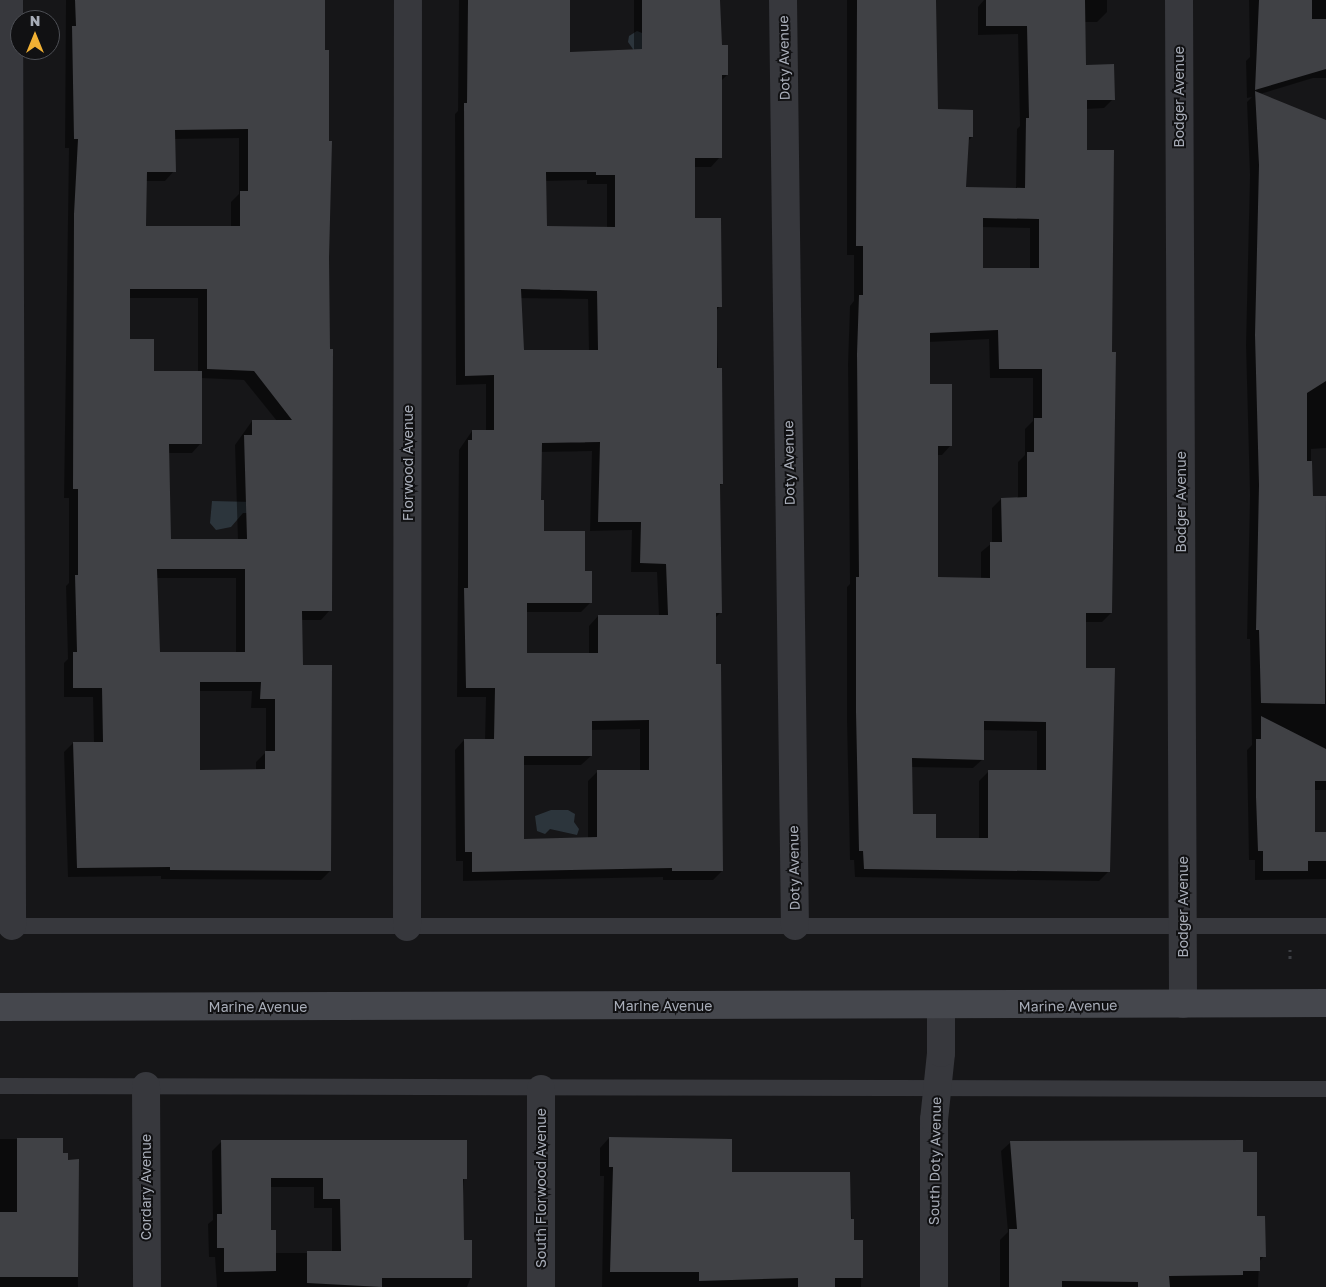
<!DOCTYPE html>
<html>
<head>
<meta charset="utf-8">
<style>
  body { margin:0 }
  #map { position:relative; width:1326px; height:1287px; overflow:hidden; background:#161618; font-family:"Golos Text",sans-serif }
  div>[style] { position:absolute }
  .water>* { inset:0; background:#2c353c }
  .shadow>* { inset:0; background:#0007 }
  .building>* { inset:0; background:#404145 }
  .path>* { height:3px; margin-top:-1.5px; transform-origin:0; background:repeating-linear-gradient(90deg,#3d3f44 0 2.5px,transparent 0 6.5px) }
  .lane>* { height:16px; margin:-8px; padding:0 8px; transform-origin:8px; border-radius:8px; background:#37383d }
  .street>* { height:28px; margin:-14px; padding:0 14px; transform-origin:14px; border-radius:14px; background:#37383d }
  .secondary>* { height:28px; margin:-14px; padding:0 14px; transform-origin:14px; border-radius:14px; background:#45474d }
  span { translate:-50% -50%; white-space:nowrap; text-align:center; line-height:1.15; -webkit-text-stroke:4px #111113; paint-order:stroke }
  .street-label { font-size:14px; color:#a8adb8 }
  .north { position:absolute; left:10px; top:10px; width:50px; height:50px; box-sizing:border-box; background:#111113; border:1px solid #4d4f55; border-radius:50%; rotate:0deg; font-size:14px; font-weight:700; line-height:20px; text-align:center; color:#a8adb8 }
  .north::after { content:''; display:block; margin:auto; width:18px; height:22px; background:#f2b134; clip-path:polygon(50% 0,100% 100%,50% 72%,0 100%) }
</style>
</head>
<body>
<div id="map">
  <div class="water">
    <i style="clip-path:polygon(637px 31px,642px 33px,663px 50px,642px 62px,628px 42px,629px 36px)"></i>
    <i style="clip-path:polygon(212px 501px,253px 502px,253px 513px,243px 513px,231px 527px,216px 530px,210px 523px)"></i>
    <i style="clip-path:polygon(568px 810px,575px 814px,574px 822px,579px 829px,577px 835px,550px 829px,545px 834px,537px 831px,535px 816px,551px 810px)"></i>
  </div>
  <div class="shadow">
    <i style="clip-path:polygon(evenodd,66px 0,324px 0,330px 610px,321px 620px,301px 620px,302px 666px,330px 871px,321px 880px,161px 879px,161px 876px,68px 877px,64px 752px,73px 743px,94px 743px,93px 697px,64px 697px,64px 663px,68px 659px,66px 586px,69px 583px,69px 498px,64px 498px,69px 148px,65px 148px,66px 0,239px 138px,239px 194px,231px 202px,231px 227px,145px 227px,146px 181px,165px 181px,174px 171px,174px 139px,239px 138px,66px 0,129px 298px,198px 298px,198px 373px,152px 373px,129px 340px,129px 298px,66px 0,201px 378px,244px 380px,277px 421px,252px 421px,235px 445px,238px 540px,170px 540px,168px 453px,192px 453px,201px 443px,201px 378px,66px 0,156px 578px,236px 578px,236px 654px,159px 654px,156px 578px,66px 0,199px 691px,252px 691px,251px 708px,266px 708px,266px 752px,256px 762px,256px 771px,199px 772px,199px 691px)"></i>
    <i style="clip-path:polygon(evenodd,459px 0,569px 0,569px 53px,634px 51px,634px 0,719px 0,721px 46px,727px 75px,721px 81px,720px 157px,711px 167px,694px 167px,693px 219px,720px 306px,716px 311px,722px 484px,718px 487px,720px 613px,715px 618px,715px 666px,722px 871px,713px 880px,663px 880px,663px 877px,463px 881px,463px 861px,456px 861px,455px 750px,464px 740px,485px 740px,486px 697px,457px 697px,459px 450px,472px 431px,486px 431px,486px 384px,456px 385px,455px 114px,458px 111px,459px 0,587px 180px,587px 184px,607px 184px,607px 228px,546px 227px,545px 181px,587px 180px,459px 0,520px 298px,588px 299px,589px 352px,522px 352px,520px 298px,459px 0,592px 451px,590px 531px,632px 530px,631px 572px,657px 572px,659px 616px,598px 616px,589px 626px,589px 654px,526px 654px,526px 612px,581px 612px,591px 602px,584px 573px,543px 532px,539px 501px,540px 452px,592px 451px,459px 0,640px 729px,640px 772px,597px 772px,588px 781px,588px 839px,522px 840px,522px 765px,581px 765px,591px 756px,591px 730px,640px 729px)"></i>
    <i style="clip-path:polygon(evenodd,847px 0,935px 0,937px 111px,972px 137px,968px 141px,965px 188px,1016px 189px,1017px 129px,1020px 126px,1018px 34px,978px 35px,978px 7px,984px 0,1107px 0,1107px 12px,1097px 22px,1084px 22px,1085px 66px,1113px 99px,1104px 108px,1086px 109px,1086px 151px,1111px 353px,1111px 613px,1102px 622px,1085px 622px,1085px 669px,1109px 871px,1099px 881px,855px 877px,854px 860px,850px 860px,847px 722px,847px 587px,850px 584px,848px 364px,850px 306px,854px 301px,854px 255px,847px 255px,847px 0,982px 227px,1030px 228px,1030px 270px,982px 269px,982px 227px,847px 0,989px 339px,990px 378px,1033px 378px,1033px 421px,1025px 429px,1025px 455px,1018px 462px,1018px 498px,1001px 499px,992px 508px,992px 543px,981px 552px,981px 579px,937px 578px,937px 455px,942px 455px,951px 445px,929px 385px,929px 342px,989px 339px,847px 0,983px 730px,1037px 731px,1037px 772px,988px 772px,979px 781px,979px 840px,935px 840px,912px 816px,911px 767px,973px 768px,983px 759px,983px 730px)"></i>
    <i style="clip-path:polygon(1249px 0,1326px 0,1326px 78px,1313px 78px,1260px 94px,1326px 121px,1326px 448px,1311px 449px,1311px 498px,1326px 498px,1326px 790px,1314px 790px,1314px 833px,1326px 833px,1326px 879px,1255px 880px,1255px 860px,1249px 860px,1247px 750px,1252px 745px,1250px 639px,1247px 639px,1250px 495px,1246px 345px,1250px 175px,1247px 102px,1252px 97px,1247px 98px,1246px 61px,1250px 57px)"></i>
    <i style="clip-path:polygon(609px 1138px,731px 1174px,849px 1173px,853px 1241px,862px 1241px,861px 1287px,602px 1287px,604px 1176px,600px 1176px,600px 1148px)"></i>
    <i style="clip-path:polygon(0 1139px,62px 1139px,62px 1154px,66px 1161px,77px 1160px,78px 1287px,0 1287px)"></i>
    <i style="clip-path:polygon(evenodd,222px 1141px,466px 1142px,462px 1213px,463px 1241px,471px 1277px,467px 1287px,217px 1287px,215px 1257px,209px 1257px,208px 1224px,213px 1220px,212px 1151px,222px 1141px,270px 1187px,314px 1187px,314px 1208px,332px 1208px,332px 1253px,275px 1253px,270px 1232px,270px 1187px)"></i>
    <i style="clip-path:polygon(1011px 1142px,1242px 1153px,1264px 1256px,1259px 1262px,1258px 1287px,1000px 1287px,1000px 1240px,1008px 1232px,1001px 1151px)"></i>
  </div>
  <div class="building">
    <i style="clip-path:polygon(evenodd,75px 0,325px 0,325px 50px,329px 50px,329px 141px,332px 141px,329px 258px,330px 349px,333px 349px,332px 611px,302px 611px,303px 665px,332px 665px,331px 871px,170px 870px,170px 867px,77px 868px,73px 742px,103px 742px,102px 688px,73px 688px,73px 652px,77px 652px,75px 575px,78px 575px,78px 489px,73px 489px,74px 214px,78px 139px,74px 139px,72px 26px,76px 26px,75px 0,248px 129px,248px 191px,240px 191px,240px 226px,146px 226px,147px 172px,176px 172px,175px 130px,248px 129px,75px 0,130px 289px,207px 289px,207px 369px,254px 371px,292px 420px,252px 420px,252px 435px,244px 435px,247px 539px,171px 539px,169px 444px,202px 444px,202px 371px,154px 371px,154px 339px,130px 339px,130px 289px,75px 0,157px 569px,245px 569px,245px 652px,160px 652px,157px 569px,75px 0,200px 682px,261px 682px,260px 699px,275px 699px,275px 751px,265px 751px,265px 769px,200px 770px,200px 682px)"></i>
    <i style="clip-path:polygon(evenodd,468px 0,570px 0,570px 52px,642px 49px,642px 0,720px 0,722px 45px,728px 45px,728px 75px,722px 75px,722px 158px,695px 158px,695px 218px,721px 218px,722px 307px,717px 307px,717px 368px,722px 368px,723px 484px,720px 484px,722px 613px,716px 613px,716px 664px,721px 664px,723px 871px,672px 871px,672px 868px,472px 872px,472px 852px,465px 852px,464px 739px,494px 739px,495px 688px,466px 688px,464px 588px,468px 588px,468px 440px,472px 440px,472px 430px,494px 430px,494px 375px,465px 376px,464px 103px,467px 103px,468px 0,546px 172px,596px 172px,596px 175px,615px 175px,615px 227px,547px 226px,546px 172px,468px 0,521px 289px,597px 291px,598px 350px,524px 350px,521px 289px,468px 0,600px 442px,598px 522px,641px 522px,640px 563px,666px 564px,668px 615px,598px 615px,598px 653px,527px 653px,527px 603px,592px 603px,592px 571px,585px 571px,585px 531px,544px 531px,544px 500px,541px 500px,542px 443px,600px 442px,468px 0,649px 720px,649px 770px,597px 770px,597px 837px,524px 839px,524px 756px,592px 756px,592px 721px,649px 720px)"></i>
    <i style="clip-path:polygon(evenodd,857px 0,936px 0,938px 109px,973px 110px,973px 137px,969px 137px,966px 187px,1025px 188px,1026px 118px,1029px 118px,1027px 26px,986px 26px,986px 0,1085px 0,1086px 65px,1114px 64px,1115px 100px,1087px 100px,1087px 150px,1114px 150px,1112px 352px,1116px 352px,1112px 613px,1086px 613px,1086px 668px,1115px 668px,1110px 872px,864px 869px,863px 851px,859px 851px,856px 712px,856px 577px,859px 577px,857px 354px,859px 295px,863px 295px,863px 246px,856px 246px,857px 0,983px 218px,1039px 219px,1039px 268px,983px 268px,983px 218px,857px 0,998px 330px,999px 369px,1042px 369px,1042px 418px,1034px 418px,1034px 452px,1027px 452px,1027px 497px,1001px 498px,1002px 542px,990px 542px,990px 578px,938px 577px,938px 446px,952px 446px,952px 384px,930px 384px,930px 333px,998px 330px,857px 0,984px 721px,1046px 722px,1046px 770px,988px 770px,988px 838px,936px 838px,936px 814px,913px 814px,912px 758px,984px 760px,984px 721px)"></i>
    <i style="clip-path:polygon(1259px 0,1312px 0,1312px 19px,1326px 19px,1326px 69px,1255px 90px)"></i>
    <i style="clip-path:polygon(1255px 91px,1326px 120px,1326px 381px,1307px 393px,1307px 461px,1312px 461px,1313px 496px,1326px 496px,1325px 704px,1261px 703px,1259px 630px,1256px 630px,1259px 485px,1255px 335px,1259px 165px)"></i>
    <i style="clip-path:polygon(1261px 716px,1326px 749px,1326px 781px,1315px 781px,1315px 832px,1326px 832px,1326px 861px,1308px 861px,1308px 871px,1263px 871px,1263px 851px,1258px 851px,1256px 797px,1256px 739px,1261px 739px)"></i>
    <i style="clip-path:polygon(609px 1137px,732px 1139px,732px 1172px,850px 1172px,851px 1219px,854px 1219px,854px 1240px,863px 1240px,863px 1278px,835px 1278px,835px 1287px,798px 1287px,798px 1278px,699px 1281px,699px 1272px,610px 1272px,613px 1167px,609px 1167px)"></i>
    <i style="clip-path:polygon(17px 1138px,63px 1138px,63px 1153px,68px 1153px,68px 1160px,79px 1159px,78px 1277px,0 1277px,0 1212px,17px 1212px)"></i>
    <i style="clip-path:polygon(221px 1140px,467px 1140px,467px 1179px,463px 1179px,464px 1240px,472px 1240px,472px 1278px,382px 1278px,382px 1287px,307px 1283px,307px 1251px,341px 1251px,340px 1199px,323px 1199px,323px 1178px,271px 1178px,271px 1230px,276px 1230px,276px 1271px,224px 1272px,224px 1248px,217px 1248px,217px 1214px,222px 1214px)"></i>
    <i style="clip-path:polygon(1243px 1140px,1243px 1152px,1257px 1152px,1257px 1216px,1265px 1216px,1266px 1257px,1260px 1257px,1260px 1271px,1243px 1271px,1243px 1275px,1169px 1276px,1170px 1287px,1138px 1287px,1138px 1282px,1062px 1281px,1062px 1287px,1009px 1287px,1009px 1229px,1017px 1229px,1010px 1141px)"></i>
  </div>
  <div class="path">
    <i style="left:1290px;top:949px;width:10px;rotate:90deg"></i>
  </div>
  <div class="lane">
    <i style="left:3px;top:926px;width:1323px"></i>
    <i style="left:0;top:1086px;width:1326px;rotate:0.13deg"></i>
  </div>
  <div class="street">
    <i style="left:9px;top:0;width:926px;rotate:89.81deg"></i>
    <i style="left:783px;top:0;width:926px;rotate:89.26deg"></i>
    <i style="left:1179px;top:0;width:1004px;rotate:89.77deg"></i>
    <i style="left:407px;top:927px;width:927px;rotate:-89.94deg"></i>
    <i style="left:146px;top:1086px;width:201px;rotate:89.7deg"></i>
    <i style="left:541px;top:1089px;width:198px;rotate:90deg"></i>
    <i style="left:934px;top:1287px;width:167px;rotate:-90deg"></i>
    <i style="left:934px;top:1120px;width:67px;rotate:-84deg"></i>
    <i style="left:941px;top:1053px;width:47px;rotate:-90deg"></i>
  </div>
  <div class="secondary">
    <i style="left:0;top:1007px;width:1326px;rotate:-0.17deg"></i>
  </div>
  <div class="street-label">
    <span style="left:784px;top:58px;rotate:-91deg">Doty Avenue</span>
    <span style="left:1179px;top:97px;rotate:-90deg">Bodger Avenue</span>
    <span style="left:408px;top:463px;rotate:-90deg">Florwood Avenue</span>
    <span style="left:789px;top:463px;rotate:-91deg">Doty Avenue</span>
    <span style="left:1181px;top:502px;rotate:-90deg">Bodger Avenue</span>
    <span style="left:794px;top:868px;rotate:-91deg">Doty Avenue</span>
    <span style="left:1183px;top:907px;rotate:-90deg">Bodger Avenue</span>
    <span style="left:663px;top:1006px">Marine Avenue</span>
    <span style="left:1068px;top:1006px;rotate:-1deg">Marine Avenue</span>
    <span style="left:258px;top:1007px">Marine Avenue</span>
    <span style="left:935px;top:1161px;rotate:-89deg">South Doty Avenue</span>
    <span style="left:146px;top:1187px;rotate:-90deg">Cordary Avenue</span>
    <span style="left:541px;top:1188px;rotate:-90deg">South Florwood Avenue</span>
  </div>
  <div class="north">N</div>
</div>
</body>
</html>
